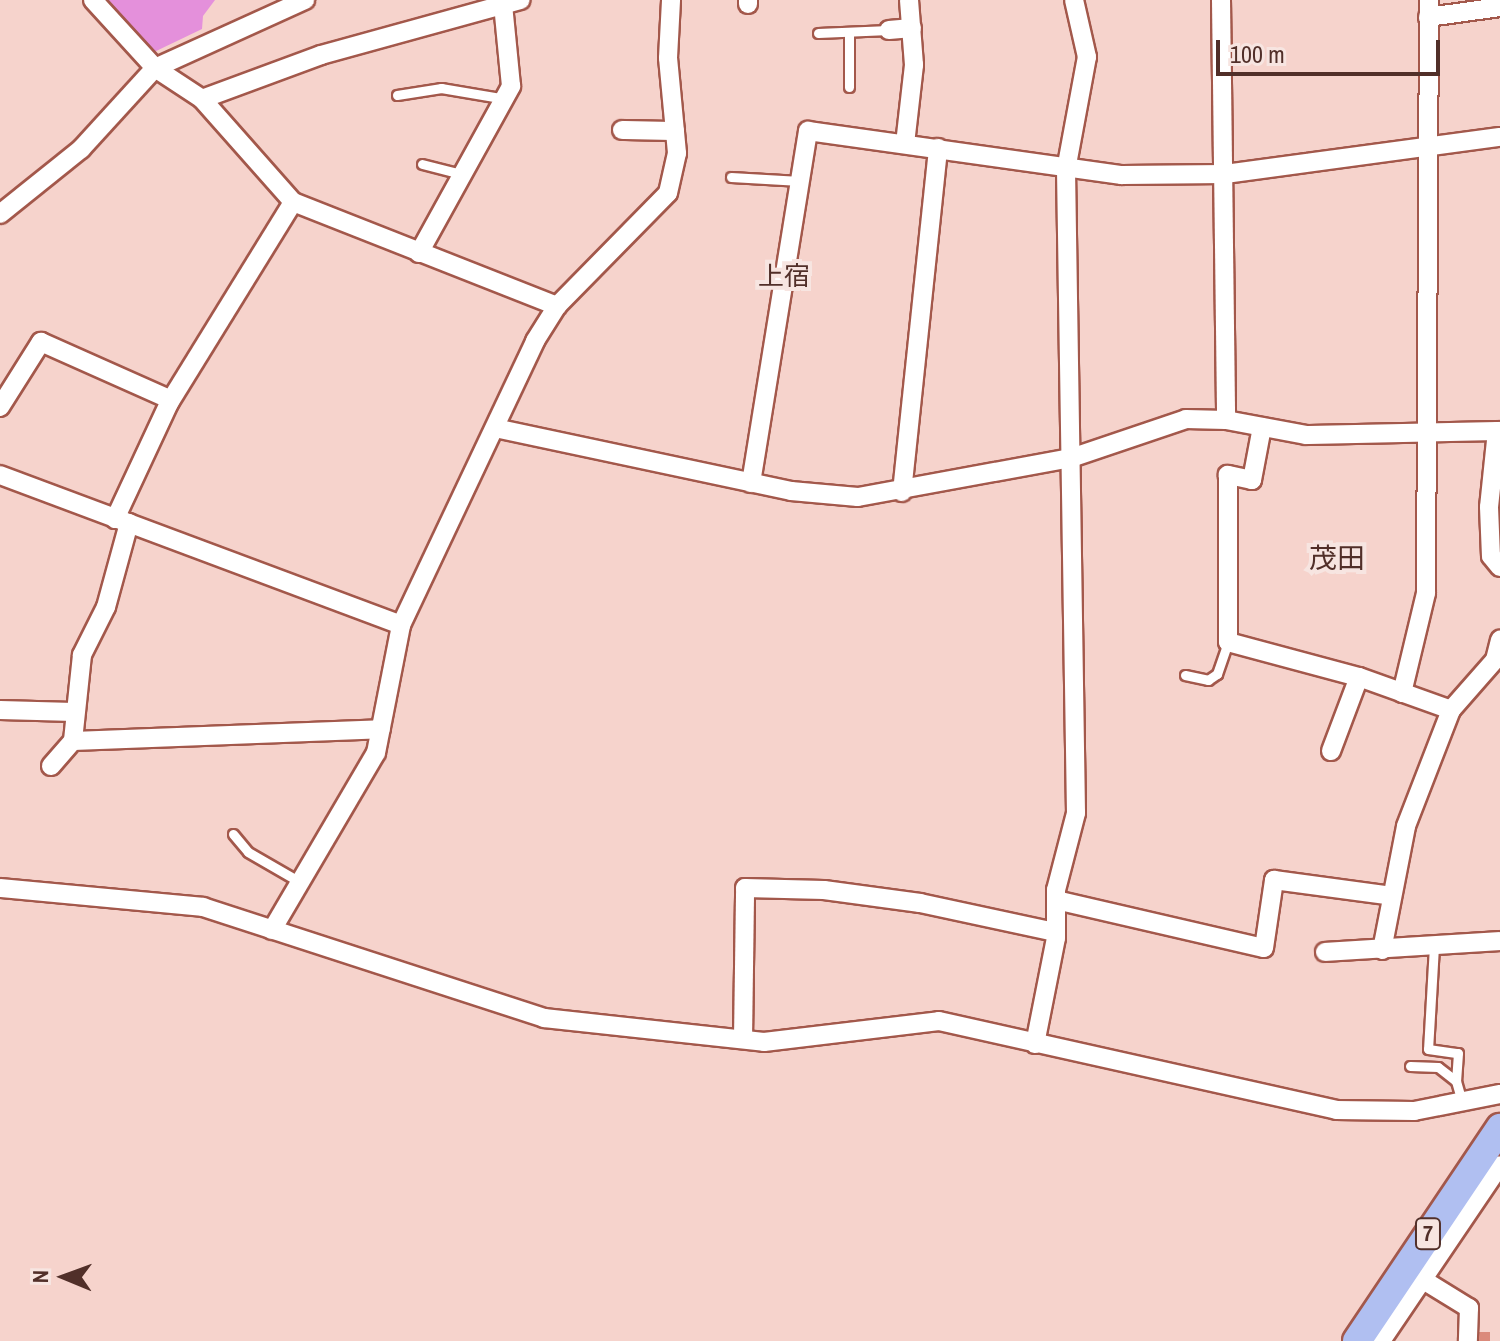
<!DOCTYPE html>
<html>
<head>
<meta charset="utf-8">
<style>
  body { margin:0 }
  #map { position:relative; width:1500px; height:1341px; overflow:hidden; background:#f6d3cc; font-family:"Archivo Narrow","Noto Sans JP",sans-serif }
  div>[style] { position:absolute }
  .green>* { inset:0; background:#e490db }
  .building>* { inset:0; background:#db8a7b }
  .roads { filter:drop-shadow(2px 0 #a3584b) drop-shadow(-2px 0 #a3584b) drop-shadow(0 2px #a3584b) drop-shadow(0 -2px #a3584b) }
  .service>* { height:9px; margin:-4.5px; padding:0 4.5px; transform-origin:4.5px; border-radius:4.5px; background:#fff }
  .minor>* { height:18px; margin:-9px; padding:0 9px; transform-origin:9px; border-radius:9px; background:#fff }
  .primary>* { height:28px; margin:-14px; padding:0 14px; transform-origin:14px; border-radius:14px; background:#b0bff1 }
  span { translate:-50% -50%; white-space:nowrap; text-align:center; line-height:1.15; -webkit-text-stroke:8px #f7e5e1; paint-order:stroke }
  .shield-label span { padding:2px 6px; background:#f7e5e1; border:2px solid; border-radius:6px; -webkit-text-stroke-width:0 }
  .shield-label { font-size:22px; color:#512f29; font-weight:700 }
  .neighbourhood-label { font-size:26px; color:#512f29 }
  .quarter-label { font-size:28px; color:#512f29 }
  .north { position:absolute; left:24px; top:1237px; width:80px; height:80px; -webkit-text-stroke:6px #f7e5e1; paint-order:stroke; rotate:271deg; font-size:22px; font-weight:700; line-height:32px; text-align:center; color:#512f29 }
  .north::after { content:''; display:block; margin:auto; width:28px; height:36px; background:#512f29; clip-path:polygon(50% 0,100% 100%,50% 72%,0 100%) }
  .scale { position:absolute; left:1216px; top:40px; width:224px; height:36px; box-sizing:border-box; border:4px solid #512f29; border-top:0; padding-left:10px; font-size:24px; line-height:28px; white-space:nowrap; color:#512f29; -webkit-text-stroke:6px #f7e5e1; paint-order:stroke }
</style>
</head>
<body>
<div id="map">
  <div class="green">
    <i style="clip-path:polygon(102px 0,215px 0,203px 16px,202px 29px,152px 53px)"></i>
  </div>
  <div class="building">
    <i style="clip-path:polygon(1473px 1332px,1490px 1332px,1490px 1341px,1473px 1341px)"></i>
  </div>
  <div class="roads">
    <div class="service">
      <i style="left:818px;top:33px;width:71px;rotate:-2.4deg"></i>
      <i style="left:849px;top:87px;width:55px;rotate:-90deg"></i>
      <i style="left:397px;top:95px;width:45px;rotate:-9deg"></i>
      <i style="left:441px;top:88px;width:66px;rotate:9.6deg"></i>
      <i style="left:422px;top:164px;width:44px;rotate:14.3deg"></i>
      <i style="left:731px;top:177px;width:69px;rotate:3.3deg"></i>
      <i style="left:1185px;top:675px;width:24px;rotate:12deg"></i>
      <i style="left:1208px;top:680px;width:11px;rotate:-34deg"></i>
      <i style="left:1217px;top:674px;width:34px;rotate:-71deg"></i>
      <i style="left:233px;top:834px;width:23px;rotate:50deg"></i>
      <i style="left:248px;top:852px;width:60px;rotate:30deg"></i>
      <i style="left:1434px;top:946px;width:103px;rotate:93.3deg"></i>
      <i style="left:1428px;top:1049px;width:30px;rotate:8deg"></i>
      <i style="left:1458px;top:1053px;width:28px;rotate:94deg"></i>
      <i style="left:1410px;top:1066px;width:28px;rotate:2deg"></i>
      <i style="left:1438px;top:1067px;width:23px;rotate:38deg"></i>
      <i style="left:1456px;top:1081px;width:22px;rotate:74deg"></i>
    </div>
    <div class="minor">
      <i style="left:93px;top:0;width:92px;rotate:47.6deg"></i>
      <i style="left:155px;top:68px;width:56px;rotate:33.4deg"></i>
      <i style="left:202px;top:99px;width:137px;rotate:48.5deg"></i>
      <i style="left:293px;top:202px;width:284px;rotate:21.5deg"></i>
      <i style="left:1221px;top:0;width:420px;rotate:89.3deg"></i>
      <i style="left:748px;top:4px;width:4px;rotate:-90deg"></i>
      <i style="left:1428px;top:17px;width:73px;rotate:-7.9deg"></i>
      <i style="left:889px;top:30px;width:23px;rotate:-5deg"></i>
      <i style="left:202px;top:99px;width:127px;rotate:-20.3deg"></i>
      <i style="left:321px;top:55px;width:207px;rotate:-15.4deg"></i>
      <i style="left:622px;top:130px;width:53px;rotate:1.1deg"></i>
      <i style="left:905px;top:144px;width:80px;rotate:-83.5deg"></i>
      <i style="left:914px;top:65px;width:65px;rotate:-94.4deg"></i>
      <i style="left:0;top:214px;width:104px;rotate:-38.7deg"></i>
      <i style="left:81px;top:149px;width:110px;rotate:-47.6deg"></i>
      <i style="left:155px;top:68px;width:165px;rotate:-24.4deg"></i>
      <i style="left:419px;top:253px;width:191px;rotate:-61.1deg"></i>
      <i style="left:511px;top:86px;width:82px;rotate:-95.6deg"></i>
      <i style="left:0;top:407px;width:77px;rotate:-57.8deg"></i>
      <i style="left:41px;top:342px;width:142px;rotate:24deg"></i>
      <i style="left:1262px;top:427px;width:54px;rotate:100.7deg"></i>
      <i style="left:1252px;top:480px;width:25px;rotate:-168deg"></i>
      <i style="left:1228px;top:475px;width:167px;rotate:90deg"></i>
      <i style="left:1228px;top:642px;width:136px;rotate:15deg"></i>
      <i style="left:1359px;top:677px;width:98px;rotate:19.7deg"></i>
      <i style="left:495px;top:428px;width:303px;rotate:12deg"></i>
      <i style="left:791px;top:491px;width:67px;rotate:5.1deg"></i>
      <i style="left:858px;top:497px;width:217px;rotate:-10.4deg"></i>
      <i style="left:1071px;top:458px;width:121px;rotate:-18.7deg"></i>
      <i style="left:1186px;top:419px;width:40px;rotate:1.4deg"></i>
      <i style="left:1226px;top:420px;width:81px;rotate:10.6deg"></i>
      <i style="left:1306px;top:435px;width:194px;rotate:-1.2deg"></i>
      <i style="left:1497px;top:431px;width:76px;rotate:96deg"></i>
      <i style="left:1489px;top:507px;width:49px;rotate:87.7deg"></i>
      <i style="left:1491px;top:556px;width:14px;rotate:51deg"></i>
      <i style="left:0;top:475px;width:428px;rotate:20.5deg"></i>
      <i style="left:751px;top:483px;width:357px;rotate:-80.8deg"></i>
      <i style="left:808px;top:131px;width:317px;rotate:8deg"></i>
      <i style="left:1122px;top:175px;width:103px;rotate:-0.6deg"></i>
      <i style="left:1225px;top:174px;width:277px;rotate:-7.7deg"></i>
      <i style="left:902px;top:492px;width:346px;rotate:-84deg"></i>
      <i style="left:115px;top:519px;width:128px;rotate:-65deg"></i>
      <i style="left:169px;top:403px;width:236px;rotate:-58.3deg"></i>
      <i style="left:129px;top:523px;width:87px;rotate:105.3deg"></i>
      <i style="left:106px;top:607px;width:54px;rotate:116.6deg"></i>
      <i style="left:82px;top:655px;width:86px;rotate:96deg"></i>
      <i style="left:73px;top:741px;width:308px;rotate:-2.2deg"></i>
      <i style="left:1402px;top:693px;width:103px;rotate:-76.5deg"></i>
      <i style="left:1426px;top:593px;width:593px;rotate:-89.71deg"></i>
      <i style="left:0;top:710px;width:74px;rotate:1.5deg"></i>
      <i style="left:1331px;top:751px;width:79px;rotate:-69.3deg"></i>
      <i style="left:51px;top:766px;width:33px;rotate:-49deg"></i>
      <i style="left:0;top:888px;width:204px;rotate:5.3deg"></i>
      <i style="left:203px;top:907px;width:359px;rotate:18deg"></i>
      <i style="left:544px;top:1018px;width:221px;rotate:6.2deg"></i>
      <i style="left:764px;top:1042px;width:176px;rotate:-6.8deg"></i>
      <i style="left:939px;top:1021px;width:407px;rotate:12.6deg"></i>
      <i style="left:1336px;top:1110px;width:78px;rotate:0.7deg"></i>
      <i style="left:1414px;top:1111px;width:88px;rotate:-11.2deg"></i>
      <i style="left:1056px;top:900px;width:213px;rotate:13deg"></i>
      <i style="left:1264px;top:948px;width:69px;rotate:-81.6deg"></i>
      <i style="left:1274px;top:880px;width:119px;rotate:7.7deg"></i>
      <i style="left:272px;top:930px;width:205px;rotate:-59.6deg"></i>
      <i style="left:376px;top:753px;width:130px;rotate:-78.9deg"></i>
      <i style="left:401px;top:625px;width:314px;rotate:-64.7deg"></i>
      <i style="left:535px;top:341px;width:41px;rotate:-57.8deg"></i>
      <i style="left:557px;top:306px;width:158px;rotate:-45.5deg"></i>
      <i style="left:668px;top:193px;width:41px;rotate:-77.3deg"></i>
      <i style="left:677px;top:153px;width:95px;rotate:-95.4deg"></i>
      <i style="left:668px;top:58px;width:58px;rotate:-87deg"></i>
      <i style="left:1382px;top:950px;width:126px;rotate:-79deg"></i>
      <i style="left:1406px;top:826px;width:124px;rotate:-68.8deg"></i>
      <i style="left:1451px;top:710px;width:67px;rotate:-48.7deg"></i>
      <i style="left:1495px;top:660px;width:21px;rotate:-76deg"></i>
      <i style="left:1325px;top:952px;width:175px;rotate:-3.6deg"></i>
      <i style="left:743px;top:1039px;width:151px;rotate:-89.2deg"></i>
      <i style="left:745px;top:888px;width:79px;rotate:1.5deg"></i>
      <i style="left:824px;top:890px;width:97px;rotate:7.7deg"></i>
      <i style="left:920px;top:903px;width:138px;rotate:12.1deg"></i>
      <i style="left:1035px;top:1044px;width:108px;rotate:-78.8deg"></i>
      <i style="left:1056px;top:938px;width:48px;rotate:-90deg"></i>
      <i style="left:1056px;top:890px;width:80px;rotate:-75.4deg"></i>
      <i style="left:1076px;top:813px;width:643px;rotate:-90.89deg"></i>
      <i style="left:1066px;top:170px;width:115px;rotate:-79.5deg"></i>
      <i style="left:1087px;top:57px;width:58px;rotate:-102.8deg"></i>
      <i style="left:1412px;top:1273px;width:67px;rotate:31.6deg"></i>
      <i style="left:1469px;top:1308px;width:33px;rotate:92deg"></i>
      <i style="left:1381px;top:1341px;width:212px;rotate:-55.9deg"></i>
    </div>
    <div class="primary">
      <i style="left:1357px;top:1341px;width:257px;rotate:-56.1deg"></i>
    </div>
  </div>
  <div class="shield-label">
    <span style="left:1428px;top:1234px">7</span>
  </div>
  <div class="neighbourhood-label">
    <span style="left:784px;top:276px">上宿</span>
  </div>
  <div class="quarter-label">
    <span style="left:1337px;top:558px">茂田</span>
  </div>
  <div class="north">N</div>
  <div class="scale">100 m</div>
</div>
</body>
</html>
